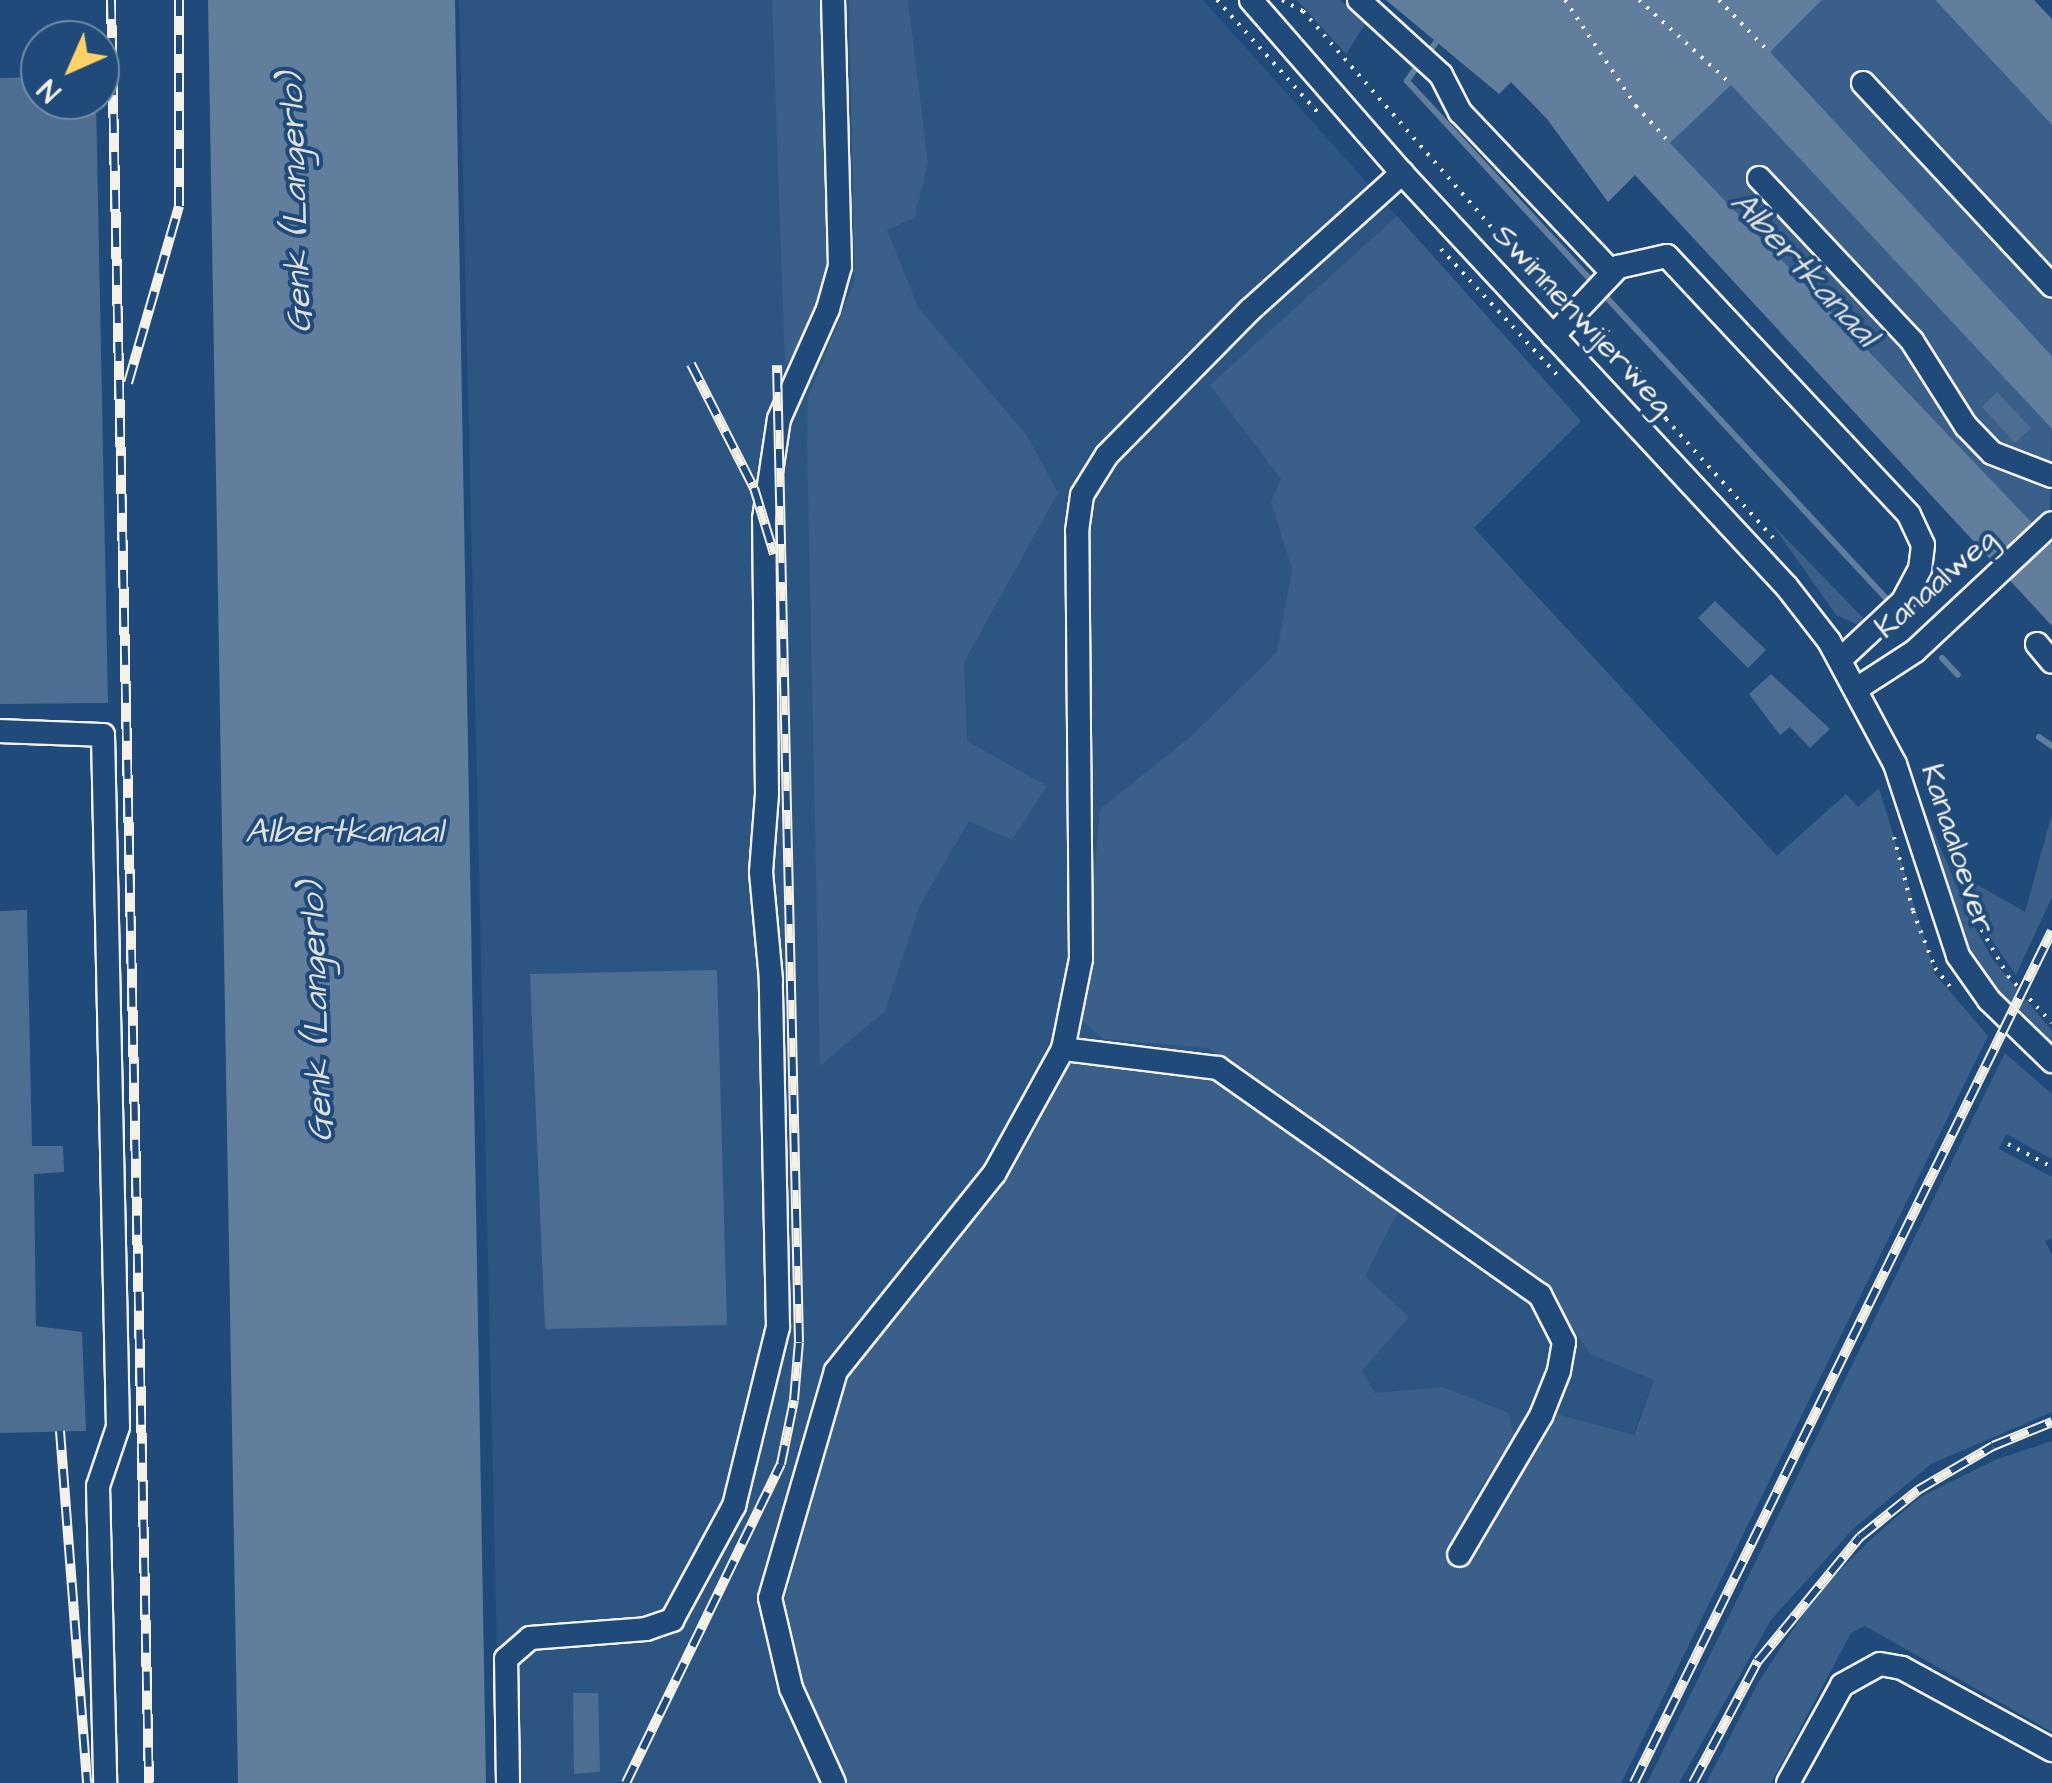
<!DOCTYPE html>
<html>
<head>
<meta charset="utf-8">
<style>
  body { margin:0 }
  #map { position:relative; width:2052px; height:1783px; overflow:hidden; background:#1f4a7a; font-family:"Architects Daughter",sans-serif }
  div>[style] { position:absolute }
  .built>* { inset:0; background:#2d5581 }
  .green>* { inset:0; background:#3a5f88 }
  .water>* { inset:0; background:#627e9d }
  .stream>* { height:6px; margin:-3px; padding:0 3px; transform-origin:3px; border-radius:3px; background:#627e9d }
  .building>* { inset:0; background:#4d6e92 }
  .path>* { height:4px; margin-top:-2px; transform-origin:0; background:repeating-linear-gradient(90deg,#f4f1e8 0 2.5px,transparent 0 10.5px) }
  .roads { filter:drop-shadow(2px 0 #f4f1e8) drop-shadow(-2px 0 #f4f1e8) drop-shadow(0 2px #f4f1e8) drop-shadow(0 -2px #f4f1e8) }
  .minor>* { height:22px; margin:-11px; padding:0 11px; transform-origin:11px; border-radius:11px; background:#1f4a7a }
  .rail>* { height:10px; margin-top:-5px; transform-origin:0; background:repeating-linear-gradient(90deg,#1f4a7a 0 19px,#f4f1e8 0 38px); box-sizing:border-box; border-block:2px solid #f4f1e8 }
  span { translate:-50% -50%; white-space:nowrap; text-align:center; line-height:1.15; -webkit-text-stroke:8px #1f4a7a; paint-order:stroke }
  .street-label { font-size:32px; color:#f4f1e8 }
  .water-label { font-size:35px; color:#dee0dd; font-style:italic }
  .north { position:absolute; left:20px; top:20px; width:100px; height:100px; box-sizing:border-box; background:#1f4a7a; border:2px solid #748da6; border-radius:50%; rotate:225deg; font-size:28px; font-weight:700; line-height:40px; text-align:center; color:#f4f1e8 }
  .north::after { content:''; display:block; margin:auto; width:35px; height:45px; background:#ffd166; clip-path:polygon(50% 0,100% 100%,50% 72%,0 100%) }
</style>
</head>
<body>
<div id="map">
  <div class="built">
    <i style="clip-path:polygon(459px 0,1203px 0,1581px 421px,1473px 528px,1552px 1211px,1591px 1354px,1654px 1380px,1498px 1783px,500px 1783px)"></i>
  </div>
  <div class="green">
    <i style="clip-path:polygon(772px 0,822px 0,832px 266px,811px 328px,785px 366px)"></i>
    <i style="clip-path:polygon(849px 0,908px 0,928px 163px,914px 218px,887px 230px,918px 307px,1028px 437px,1058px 493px,964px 662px,967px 741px,1047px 786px,1012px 840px,969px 821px,920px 905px,885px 1011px,820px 1066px,807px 444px,808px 398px,855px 280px)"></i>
    <i style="clip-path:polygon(1297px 0,1340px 0,1367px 21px,1346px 54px)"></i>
    <i style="clip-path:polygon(1822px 0,1935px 0,2052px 125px,2052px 356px,1769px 52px)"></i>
    <i style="clip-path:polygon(1731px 84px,2052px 429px,2049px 547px,1670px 143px)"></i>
    <i style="clip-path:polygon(1397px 216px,1581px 421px,1474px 528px,1777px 856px,1846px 794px,1858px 807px,1879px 788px,1935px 974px,1988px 1036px,1621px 1783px,846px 1783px,799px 1680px,785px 1599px,846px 1380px,999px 1181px,1067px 1057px,1217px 1076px,1400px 1208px,1365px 1276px,1409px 1317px,1362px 1371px,1375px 1393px,1443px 1387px,1509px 1413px,1514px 1438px,1474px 1497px,1506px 1490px,1553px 1413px,1634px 1435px,1654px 1380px,1590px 1354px,1539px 1278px,1307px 1124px,1208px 1048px,1104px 1039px,1081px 1020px,1100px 809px,1190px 737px,1277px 652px,1292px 569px,1271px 502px,1281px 479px,1210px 385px)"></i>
    <i style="clip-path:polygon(1772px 524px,1869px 624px,1865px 628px,1836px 615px)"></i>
    <i style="clip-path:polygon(1911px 778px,1973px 924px,1993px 960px,2052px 1031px,2052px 1047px,1999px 996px,1970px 953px,1950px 913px)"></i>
    <i style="clip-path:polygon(2052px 814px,2052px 897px,2016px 975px,1989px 936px,1949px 844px,1978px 885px,2025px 912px)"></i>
    <i style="clip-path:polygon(2005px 1053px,2052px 1094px,2052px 1159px,2006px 1134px,1999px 1149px,2052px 1177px,2052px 1238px,2045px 1241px,2052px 1255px,2052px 1412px,1931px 1464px,1854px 1528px,1771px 1620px,1679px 1783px,1647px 1783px)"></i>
    <i style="clip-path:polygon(2052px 1441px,2052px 1732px,1865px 1626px,1851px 1633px,1771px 1783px,1706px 1783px,1759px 1681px,1818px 1592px,1869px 1541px,1920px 1497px,1995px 1460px)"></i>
  </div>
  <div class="water">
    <i style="clip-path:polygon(208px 0,455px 0,486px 1783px,238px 1783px)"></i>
    <i style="clip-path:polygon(1386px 0,1822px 0,1770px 52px,2052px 356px,2052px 429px,1731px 85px,1670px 143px,2052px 544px,2052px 626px,1635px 175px,1608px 202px,1547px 119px,1511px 82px,1499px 94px)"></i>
    <i style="clip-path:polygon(1935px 0,2034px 0,2052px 19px,2052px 125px)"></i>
  </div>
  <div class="stream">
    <i style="left:1432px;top:48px;width:7px;rotate:-56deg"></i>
    <i style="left:1416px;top:68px;width:16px;rotate:125deg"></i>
    <i style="left:1407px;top:81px;width:270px;rotate:47.3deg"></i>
    <i style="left:1607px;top:298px;width:413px;rotate:47.1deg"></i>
    <i style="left:1942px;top:658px;width:23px;rotate:47deg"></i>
    <i style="left:2039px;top:737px;width:16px;rotate:35deg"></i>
  </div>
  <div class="building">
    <i style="clip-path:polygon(40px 77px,40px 100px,96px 100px,108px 703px,0 704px,0 78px)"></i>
    <i style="clip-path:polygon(1997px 392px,2031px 428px,2015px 443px,1982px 407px)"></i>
    <i style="clip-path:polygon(1715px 601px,1766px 650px,1748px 668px,1698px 618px)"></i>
    <i style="clip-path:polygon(1771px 674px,1830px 729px,1810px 748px,1790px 727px,1780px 735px,1749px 694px)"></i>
    <i style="clip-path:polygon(27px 910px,32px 1146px,63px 1146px,64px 1172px,34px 1174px,36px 1326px,82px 1332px,86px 1431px,0 1433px,0 911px)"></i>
    <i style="clip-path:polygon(717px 970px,727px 1325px,545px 1329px,530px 974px)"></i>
    <i style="clip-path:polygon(573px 1693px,598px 1693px,600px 1772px,574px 1774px)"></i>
  </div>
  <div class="path">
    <i style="left:1217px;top:0;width:156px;rotate:48.1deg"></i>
    <i style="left:1282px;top:0;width:24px;rotate:28deg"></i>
    <i style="left:1303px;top:11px;width:386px;rotate:48.9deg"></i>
    <i style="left:1565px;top:0;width:128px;rotate:56.2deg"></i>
    <i style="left:1636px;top:106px;width:50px;rotate:47.4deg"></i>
    <i style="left:1639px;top:0;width:125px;rotate:42.4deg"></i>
    <i style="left:1719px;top:0;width:72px;rotate:46.1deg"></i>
    <i style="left:1441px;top:249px;width:176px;rotate:47.3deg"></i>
    <i style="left:1584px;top:331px;width:68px;rotate:36deg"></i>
    <i style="left:1639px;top:371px;width:55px;rotate:60.6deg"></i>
    <i style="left:1666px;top:419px;width:160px;rotate:48deg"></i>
    <i style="left:1894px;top:837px;width:76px;rotate:75.6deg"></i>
    <i style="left:1913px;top:911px;width:61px;rotate:68.9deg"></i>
    <i style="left:1935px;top:968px;width:28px;rotate:51deg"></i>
    <i style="left:1961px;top:893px;width:95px;rotate:60.5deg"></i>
    <i style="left:2008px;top:976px;width:64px;rotate:46.9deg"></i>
    <i style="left:2008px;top:1144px;width:50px;rotate:27.6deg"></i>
  </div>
  <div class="roads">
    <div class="minor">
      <i style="left:1251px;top:0;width:230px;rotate:48.9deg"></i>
      <i style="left:1402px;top:173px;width:565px;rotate:47.08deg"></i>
      <i style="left:1787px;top:587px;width:68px;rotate:52.1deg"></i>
      <i style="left:1829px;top:641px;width:140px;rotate:61.8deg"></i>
      <i style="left:1895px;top:764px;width:202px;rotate:71.8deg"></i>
      <i style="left:1958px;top:956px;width:54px;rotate:54.8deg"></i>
      <i style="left:1989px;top:1000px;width:88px;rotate:44.1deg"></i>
      <i style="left:1359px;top:0;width:111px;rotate:42.4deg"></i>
      <i style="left:1441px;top:75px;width:42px;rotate:62.8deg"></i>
      <i style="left:1460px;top:112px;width:221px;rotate:46.5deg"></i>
      <i style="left:1863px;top:83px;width:277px;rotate:47deg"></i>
      <i style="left:1759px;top:178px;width:224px;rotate:46.8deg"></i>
      <i style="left:1912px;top:341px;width:101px;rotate:57.6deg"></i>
      <i style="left:1966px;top:426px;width:37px;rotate:46deg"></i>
      <i style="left:1992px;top:453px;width:64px;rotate:21deg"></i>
      <i style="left:1553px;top:336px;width:95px;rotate:-46.7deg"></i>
      <i style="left:1618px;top:267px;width:50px;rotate:-12.7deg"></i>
      <i style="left:1667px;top:256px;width:354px;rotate:46.9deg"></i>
      <i style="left:1909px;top:515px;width:33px;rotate:65deg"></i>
      <i style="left:1923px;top:545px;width:24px;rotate:97deg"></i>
      <i style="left:1920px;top:569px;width:36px;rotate:118deg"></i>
      <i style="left:1903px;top:601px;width:85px;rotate:136.9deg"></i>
      <i style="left:2037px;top:644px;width:23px;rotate:50deg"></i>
      <i style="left:1858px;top:688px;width:68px;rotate:-33deg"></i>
      <i style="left:1915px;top:651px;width:187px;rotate:-43.1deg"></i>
      <i style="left:0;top:731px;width:103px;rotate:2.2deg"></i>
      <i style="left:103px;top:735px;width:692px;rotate:88.76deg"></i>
      <i style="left:118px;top:1427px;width:62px;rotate:108.7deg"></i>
      <i style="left:98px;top:1486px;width:297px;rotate:88.6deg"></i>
      <i style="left:1063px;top:1049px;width:156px;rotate:7deg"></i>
      <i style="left:1218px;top:1068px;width:394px;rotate:35.2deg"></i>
      <i style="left:1540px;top:1295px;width:53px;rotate:62.9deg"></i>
      <i style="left:1564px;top:1342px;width:29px;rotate:100deg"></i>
      <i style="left:1559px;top:1371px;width:48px;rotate:111.8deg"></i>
      <i style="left:1541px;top:1416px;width:161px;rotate:120.5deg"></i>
      <i style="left:508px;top:1783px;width:124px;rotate:-90.9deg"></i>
      <i style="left:506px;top:1659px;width:32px;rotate:-41deg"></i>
      <i style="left:530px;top:1638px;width:116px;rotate:-4.4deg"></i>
      <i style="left:646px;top:1629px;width:28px;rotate:-19deg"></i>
      <i style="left:672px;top:1620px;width:130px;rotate:-61.5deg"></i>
      <i style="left:734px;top:1506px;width:184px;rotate:-76.2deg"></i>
      <i style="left:778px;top:1327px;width:347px;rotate:-91.2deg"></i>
      <i style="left:771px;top:980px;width:108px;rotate:-95.3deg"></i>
      <i style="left:761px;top:872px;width:78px;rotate:-85.6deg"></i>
      <i style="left:767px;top:794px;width:275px;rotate:-90.6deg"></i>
      <i style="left:764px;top:519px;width:101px;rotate:-81.5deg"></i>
      <i style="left:779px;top:419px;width:120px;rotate:-66deg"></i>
      <i style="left:828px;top:309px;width:45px;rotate:-74.4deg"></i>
      <i style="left:840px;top:266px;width:266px;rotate:-91.5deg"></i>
      <i style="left:834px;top:1783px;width:104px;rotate:-114.4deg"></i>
      <i style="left:791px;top:1688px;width:92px;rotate:-103.1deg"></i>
      <i style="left:770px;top:1598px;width:236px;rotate:-73.8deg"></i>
      <i style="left:836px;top:1371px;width:253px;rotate:-51.3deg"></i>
      <i style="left:994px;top:1174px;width:143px;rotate:-61.1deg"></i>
      <i style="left:1063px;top:1049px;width:92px;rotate:-78.7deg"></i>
      <i style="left:1081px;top:959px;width:428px;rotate:-90.5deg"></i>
      <i style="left:1077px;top:531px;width:36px;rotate:-82deg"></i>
      <i style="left:1082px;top:495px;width:47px;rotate:-58deg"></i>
      <i style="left:1107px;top:455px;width:204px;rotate:-45.4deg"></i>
      <i style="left:1250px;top:310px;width:205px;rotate:-42deg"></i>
      <i style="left:1788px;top:1783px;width:112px;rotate:-61.1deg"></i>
      <i style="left:1842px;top:1685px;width:43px;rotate:-28.9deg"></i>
      <i style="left:1880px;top:1664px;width:22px;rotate:10deg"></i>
      <i style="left:1902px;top:1668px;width:171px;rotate:28.7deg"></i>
    </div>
  </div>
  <div class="rail">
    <i style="left:111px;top:0;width:1783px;rotate:88.78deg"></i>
    <i style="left:691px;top:364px;width:139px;rotate:63.1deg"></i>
    <i style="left:754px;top:488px;width:69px;rotate:73.1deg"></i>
    <i style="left:128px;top:383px;width:184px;rotate:-73.9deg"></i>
    <i style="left:179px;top:206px;width:206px;rotate:-90deg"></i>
    <i style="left:60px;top:1431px;width:353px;rotate:85.6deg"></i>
    <i style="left:626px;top:1783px;width:355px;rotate:-64.1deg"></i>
    <i style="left:781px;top:1464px;width:65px;rotate:-78.5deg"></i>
    <i style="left:794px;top:1400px;width:58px;rotate:-85.1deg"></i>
    <i style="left:799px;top:1342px;width:977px;rotate:-91.29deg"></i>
    <i style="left:1634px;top:1783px;width:949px;rotate:-63.87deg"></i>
    <i style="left:1693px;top:1783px;width:138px;rotate:-62deg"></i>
    <i style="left:1758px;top:1661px;width:161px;rotate:-50.6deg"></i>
    <i style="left:1860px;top:1537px;width:75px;rotate:-39deg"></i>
    <i style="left:1918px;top:1490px;width:87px;rotate:-30.4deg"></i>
    <i style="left:1993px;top:1446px;width:64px;rotate:-22.1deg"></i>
  </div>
  <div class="street-label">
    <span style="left:1582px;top:320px;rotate:47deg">Swinnenwijerweg</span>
    <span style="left:1936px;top:584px;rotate:-41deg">Kanaalweg</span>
    <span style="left:1957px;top:849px;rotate:72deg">Kanaaloever</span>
  </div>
  <div class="water-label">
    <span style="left:296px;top:203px;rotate:-92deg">Genk (Langerlo)</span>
    <span style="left:1804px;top:269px;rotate:47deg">Albertkanaal</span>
    <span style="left:344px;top:832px">Albertkanaal</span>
    <span style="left:317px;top:1012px;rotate:-92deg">Genk (Langerlo)</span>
  </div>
  <div class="north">N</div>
</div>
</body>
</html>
